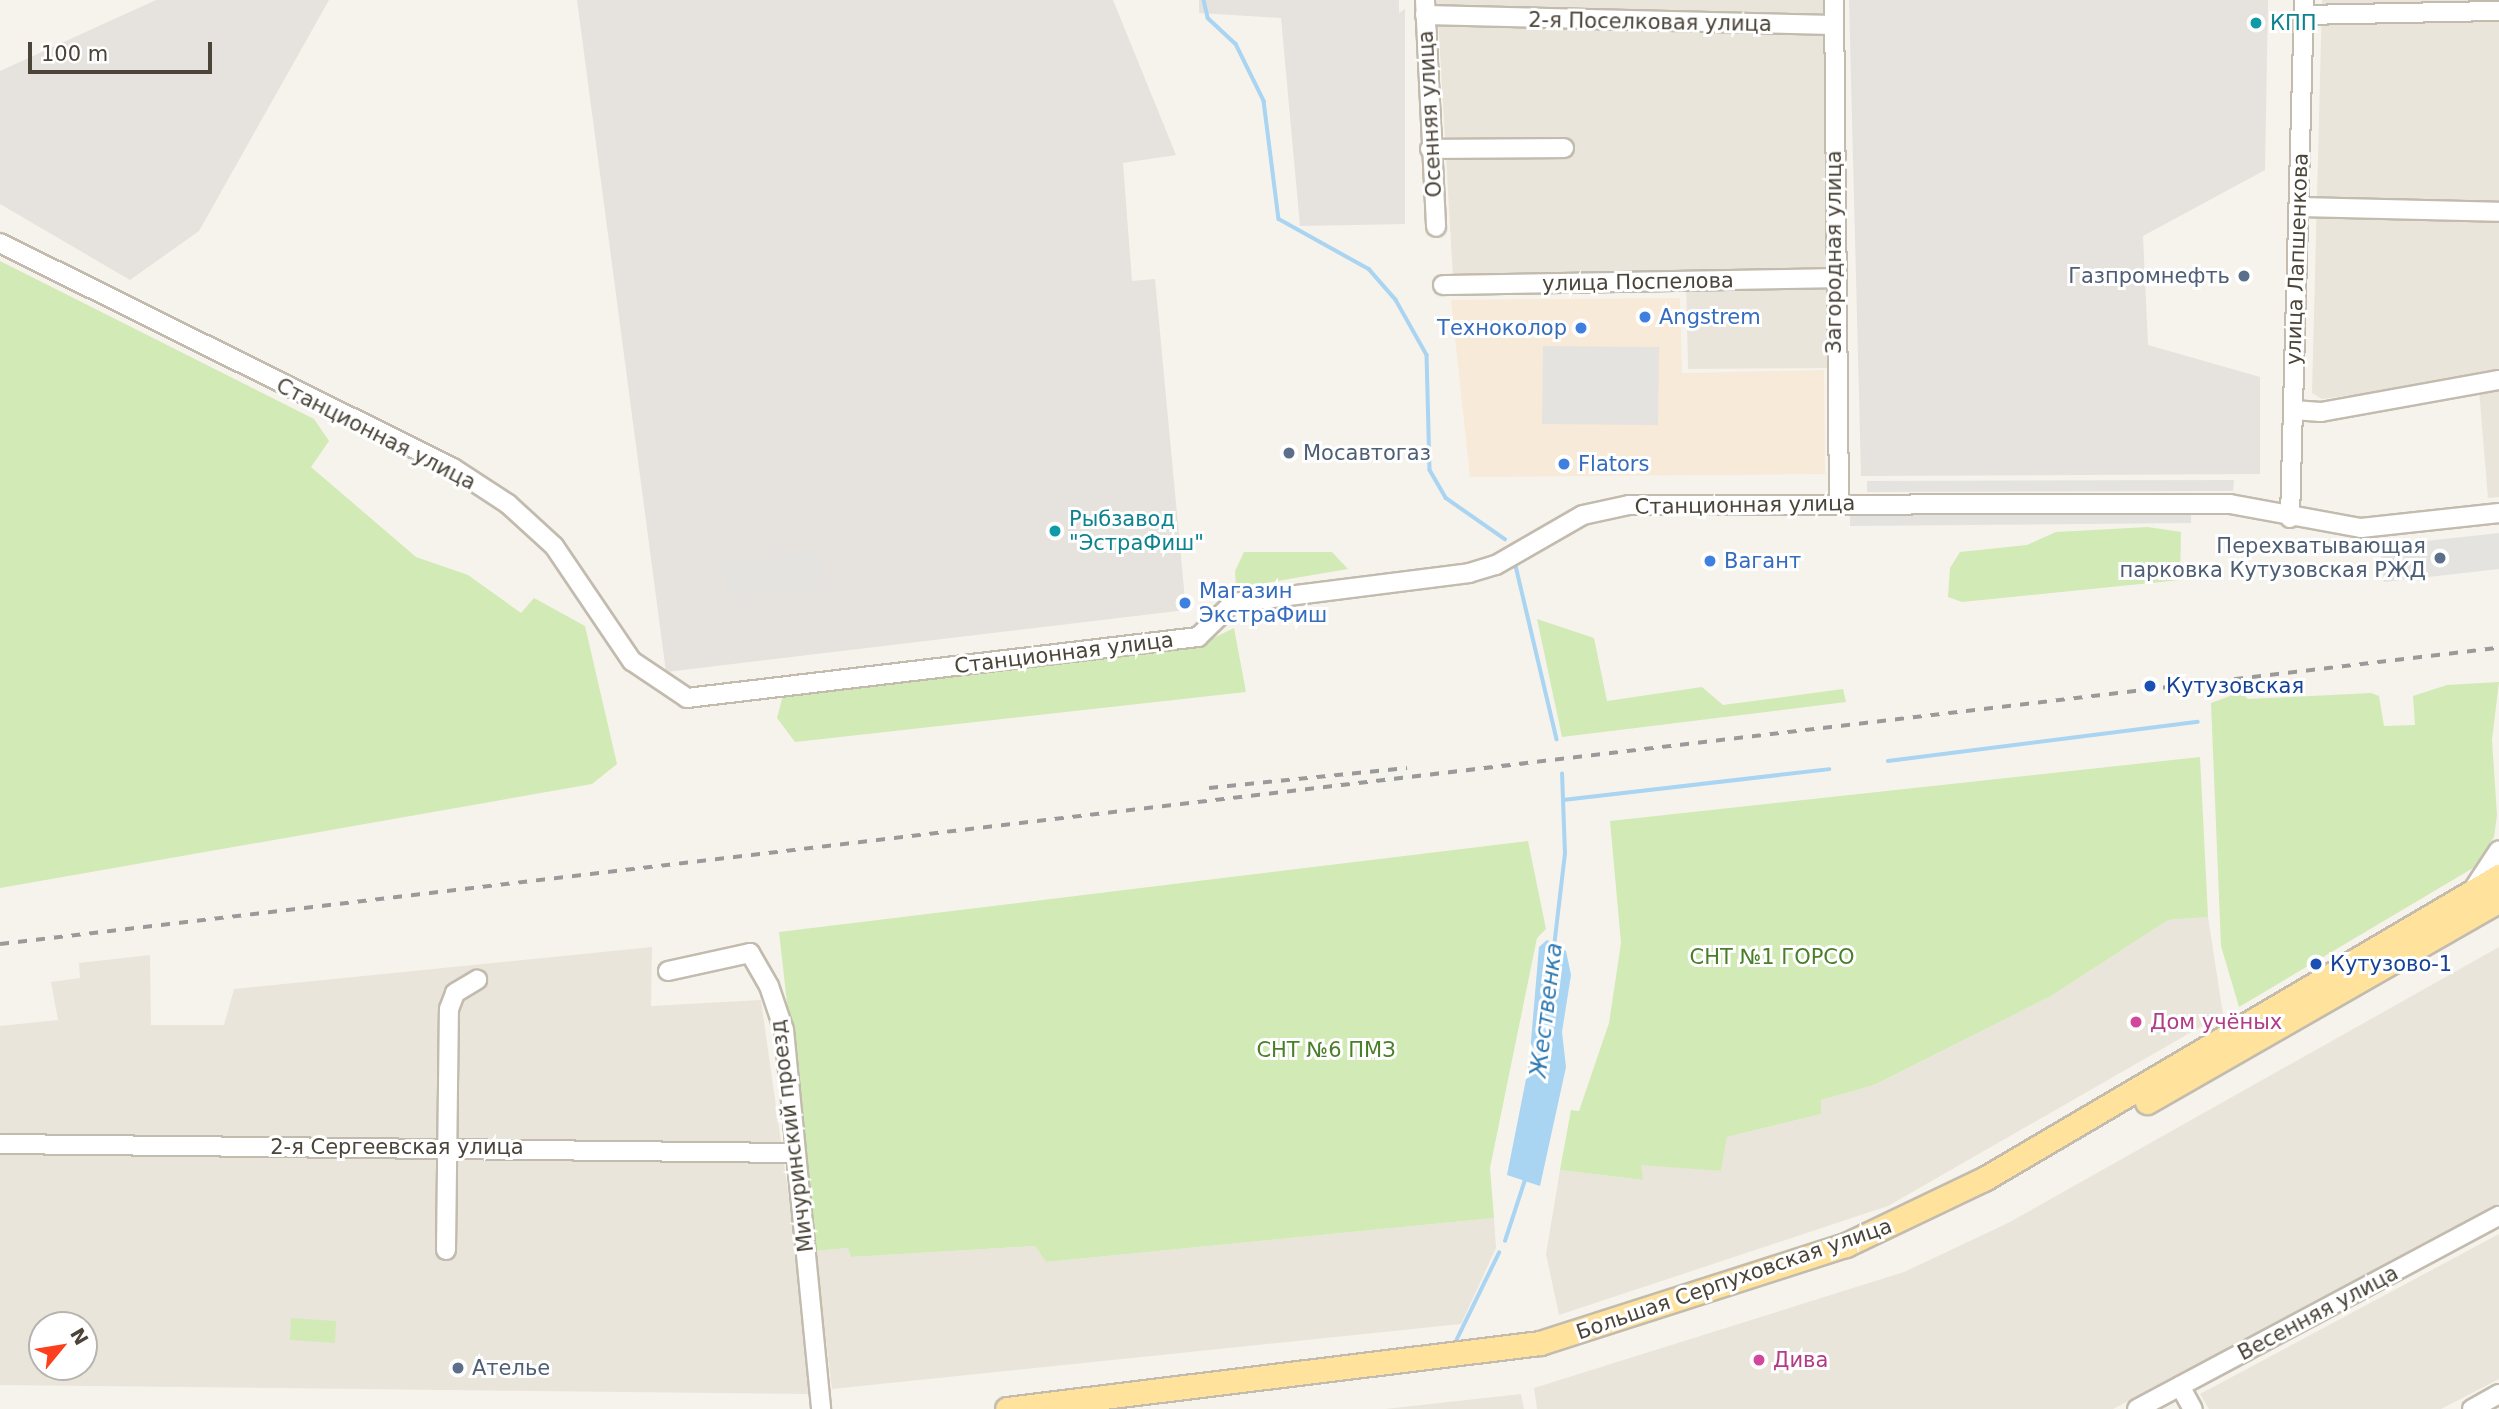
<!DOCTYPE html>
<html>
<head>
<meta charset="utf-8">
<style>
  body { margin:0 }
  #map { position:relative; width:2499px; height:1409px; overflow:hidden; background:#f6f3ec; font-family:"DejaVu Sans",sans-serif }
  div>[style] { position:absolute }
  .residential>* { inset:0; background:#eae5da }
  .commercial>* { inset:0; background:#f7ead8 }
  .industrial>* { inset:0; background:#e6e2dd }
  .green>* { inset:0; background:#d2eab5 }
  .parking>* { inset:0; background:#e5e3e0 }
  .water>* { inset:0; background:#a9d4f2 }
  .stream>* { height:3.5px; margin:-1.75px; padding:0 1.75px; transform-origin:1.75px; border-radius:1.75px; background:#a9d4f2 }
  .roads { filter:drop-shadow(2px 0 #c2bbae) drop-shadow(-2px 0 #c2bbae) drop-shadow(0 2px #c2bbae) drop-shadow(0 -2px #c2bbae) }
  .minor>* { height:18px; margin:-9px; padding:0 9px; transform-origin:9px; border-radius:9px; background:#fff }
  .major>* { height:23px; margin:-11.5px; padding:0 11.5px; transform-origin:11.5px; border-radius:11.5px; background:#ffe39c }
  .rail>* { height:3.5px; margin-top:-1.75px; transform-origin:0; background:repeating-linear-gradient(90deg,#9a9a9a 0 9px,transparent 0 18px) }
  .dots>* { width:19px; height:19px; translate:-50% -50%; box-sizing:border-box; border:4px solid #fff; border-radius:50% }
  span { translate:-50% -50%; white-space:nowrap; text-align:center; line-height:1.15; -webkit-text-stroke:6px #fff; paint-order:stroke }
  .street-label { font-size:21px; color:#4b4439 }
  .culture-label { font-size:21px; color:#0d838f }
  .left { translate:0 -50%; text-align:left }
  .service-label { font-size:21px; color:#4e5e75 }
  .right { translate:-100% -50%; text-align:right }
  .shop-label { font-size:21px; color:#366cbe }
  .transit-label { font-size:21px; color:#164399 }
  .park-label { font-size:21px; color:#4a7f2a }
  .hotel-label { font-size:21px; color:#b23c85 }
  .water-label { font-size:23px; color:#2e7ab2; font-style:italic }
  .north { position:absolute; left:28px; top:1311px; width:70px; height:70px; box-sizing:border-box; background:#fff; border:2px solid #b7b4b0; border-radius:50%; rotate:60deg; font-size:19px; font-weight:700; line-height:28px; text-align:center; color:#4b4439 }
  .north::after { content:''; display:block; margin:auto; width:24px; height:32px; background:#fc3f1d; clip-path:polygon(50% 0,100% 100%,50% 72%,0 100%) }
  .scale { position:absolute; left:28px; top:42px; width:184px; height:32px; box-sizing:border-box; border:4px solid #4b4439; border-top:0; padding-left:9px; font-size:21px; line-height:24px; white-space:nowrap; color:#4b4439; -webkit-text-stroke:5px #fff; paint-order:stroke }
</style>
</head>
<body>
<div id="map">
  <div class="residential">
    <i style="clip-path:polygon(1437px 0,1827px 0,1833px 368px,1688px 369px,1686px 277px,1453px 278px)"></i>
    <i style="clip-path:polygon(2322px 0,2499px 0,2499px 497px,2488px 498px,2478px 378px,2322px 399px,2312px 393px)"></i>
    <i style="clip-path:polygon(2208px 917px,2223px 1014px,1888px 1206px,1559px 1315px,1546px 1254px,1560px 1170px,1642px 1180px,1640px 1164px,1721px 1171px,1727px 1137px,1821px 1114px,1821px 1100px,1874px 1085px,2051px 996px,2168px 920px)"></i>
    <i style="clip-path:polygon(evenodd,652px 947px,651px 1006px,761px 1000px,808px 1333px,811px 1394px,0 1385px,0 1026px,58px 1020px,51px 982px,80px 978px,79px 963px,150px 955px,151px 1025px,224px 1025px,234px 989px,652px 947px,42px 1325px,84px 1325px,84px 1367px,42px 1367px,42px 1325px)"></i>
    <i style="clip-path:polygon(2499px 947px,2499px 1203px,2113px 1409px,1537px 1409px,1534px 1388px,1904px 1272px,2008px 1223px)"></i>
    <i style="clip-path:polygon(1494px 1218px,1496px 1248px,1461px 1324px,832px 1389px,815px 1251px,848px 1248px,851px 1257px,1035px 1246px,1046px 1262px)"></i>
    <i style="clip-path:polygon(2499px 1234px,2499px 1379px,2441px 1409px,2209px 1409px,2200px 1394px)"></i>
    <i style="clip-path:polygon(1521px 1394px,1524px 1409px,1385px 1409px)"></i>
  </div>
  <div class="commercial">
    <i style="clip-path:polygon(1680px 298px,1682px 373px,1824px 370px,1825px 474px,1470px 477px,1451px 300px)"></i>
  </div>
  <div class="industrial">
    <i style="clip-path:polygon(156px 0,329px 0,199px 231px,130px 280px,0 204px,0 71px)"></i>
    <i style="clip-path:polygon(577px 0,1113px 0,1176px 155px,1123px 163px,1132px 281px,1155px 279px,1186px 610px,666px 672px)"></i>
    <i style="clip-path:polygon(1199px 0,1399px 0,1399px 13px,1405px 9px,1405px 224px,1300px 226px,1281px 18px,1199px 13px)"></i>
    <i style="clip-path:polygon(1849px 0,2268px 0,2265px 170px,2143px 236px,2148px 345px,2260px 377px,2260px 474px,1861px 476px)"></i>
  </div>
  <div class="green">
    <i style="clip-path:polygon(0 261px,314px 419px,329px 441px,311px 467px,416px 557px,468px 575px,521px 613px,534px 598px,585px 626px,617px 764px,592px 784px,0 888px)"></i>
    <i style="clip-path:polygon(2148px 527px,2181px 532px,2180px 580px,1962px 602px,1948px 597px,1950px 568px,1960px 552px,2027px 545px,2056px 532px)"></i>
    <i style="clip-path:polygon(1244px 552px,1332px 552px,1348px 569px,1236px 588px,1235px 571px)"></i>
    <i style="clip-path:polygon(1537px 619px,1594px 638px,1607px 701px,1702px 687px,1723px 705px,1843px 689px,1846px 702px,1562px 737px)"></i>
    <i style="clip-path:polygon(1234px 628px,1246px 692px,795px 742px,777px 718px,783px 695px,1106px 657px,1203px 643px)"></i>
    <i style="clip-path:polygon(2499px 682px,2492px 740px,2497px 815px,2494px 837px,2473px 868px,2239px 1007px,2221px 946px,2211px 703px,2241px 692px,2248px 699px,2371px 693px,2379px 696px,2384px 726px,2415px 725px,2413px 696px,2447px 685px)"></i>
    <i style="clip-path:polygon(2200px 757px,2208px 917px,2168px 920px,2051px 996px,1874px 1085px,1821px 1100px,1821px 1114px,1727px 1137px,1721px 1171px,1641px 1165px,1643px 1180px,1560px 1170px,1571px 1110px,1579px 1111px,1609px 1023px,1621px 943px,1610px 821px)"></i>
    <i style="clip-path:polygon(1528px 841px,1546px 929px,1537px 938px,1490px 1168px,1494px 1218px,1046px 1262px,1035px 1246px,851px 1257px,848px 1248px,815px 1251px,779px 932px)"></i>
    <i style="clip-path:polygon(291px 1318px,336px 1321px,335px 1343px,290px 1340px)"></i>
  </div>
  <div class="parking">
    <i style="clip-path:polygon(1543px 346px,1659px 347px,1658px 425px,1542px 424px)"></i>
    <i style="clip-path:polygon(2234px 480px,2233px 491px,1867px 492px,1867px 481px)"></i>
    <i style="clip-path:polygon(2191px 511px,2191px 523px,1850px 526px,1850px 514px)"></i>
    <i style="clip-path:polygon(2499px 533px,2499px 569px,2384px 582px,2380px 546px)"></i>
    <i style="clip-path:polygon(820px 551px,824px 586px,728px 597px,724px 562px)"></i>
  </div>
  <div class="water">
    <i style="clip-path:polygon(1547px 940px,1566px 951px,1571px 975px,1562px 1032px,1566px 1067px,1540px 1186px,1507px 1175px,1529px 1064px,1539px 947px)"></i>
  </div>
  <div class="stream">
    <i style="left:1204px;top:0;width:18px;rotate:77deg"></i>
    <i style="left:1208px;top:18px;width:38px;rotate:43deg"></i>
    <i style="left:1236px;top:44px;width:64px;rotate:63.8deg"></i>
    <i style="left:1264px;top:101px;width:119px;rotate:82.8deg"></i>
    <i style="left:1279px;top:219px;width:103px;rotate:29.1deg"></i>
    <i style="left:1369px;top:269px;width:41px;rotate:48.9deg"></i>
    <i style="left:1396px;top:300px;width:63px;rotate:60.6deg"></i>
    <i style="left:1427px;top:355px;width:115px;rotate:88.5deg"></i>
    <i style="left:1430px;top:470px;width:32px;rotate:60deg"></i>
    <i style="left:1446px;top:498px;width:72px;rotate:34.8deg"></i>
    <i style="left:1516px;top:566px;width:178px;rotate:76.7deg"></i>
    <i style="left:1888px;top:761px;width:312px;rotate:-7.2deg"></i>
    <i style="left:1563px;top:800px;width:268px;rotate:-6.6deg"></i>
    <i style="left:1554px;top:947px;width:94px;rotate:-83.3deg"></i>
    <i style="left:1565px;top:854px;width:80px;rotate:-92.1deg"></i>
    <i style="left:1505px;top:1241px;width:67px;rotate:-71.8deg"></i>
    <i style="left:1457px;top:1339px;width:96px;rotate:-64deg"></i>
  </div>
  <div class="roads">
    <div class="minor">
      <i style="left:1425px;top:0;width:227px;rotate:87.2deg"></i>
      <i style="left:1834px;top:0;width:503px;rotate:89.43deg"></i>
      <i style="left:1425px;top:15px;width:409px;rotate:1.4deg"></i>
      <i style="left:2304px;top:15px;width:195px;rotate:-1.2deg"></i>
      <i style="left:1430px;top:149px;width:134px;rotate:-0.4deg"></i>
      <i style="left:2299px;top:207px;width:200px;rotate:1.4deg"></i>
      <i style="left:0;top:243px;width:506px;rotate:26.41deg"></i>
      <i style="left:453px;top:468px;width:66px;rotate:33.2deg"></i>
      <i style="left:508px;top:504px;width:62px;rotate:42.4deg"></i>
      <i style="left:554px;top:546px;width:139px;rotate:55.9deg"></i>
      <i style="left:632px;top:661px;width:66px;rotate:33.9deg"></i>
      <i style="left:687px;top:698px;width:515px;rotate:-6.81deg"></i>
      <i style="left:1198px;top:637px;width:49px;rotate:-44.2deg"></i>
      <i style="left:1233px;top:603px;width:238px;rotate:-7.2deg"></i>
      <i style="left:1469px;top:573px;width:28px;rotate:-17deg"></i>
      <i style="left:1496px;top:565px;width:100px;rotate:-29.9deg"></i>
      <i style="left:1583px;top:515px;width:47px;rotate:-12.3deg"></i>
      <i style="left:1629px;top:505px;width:601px;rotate:-0.1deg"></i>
      <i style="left:2230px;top:504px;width:133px;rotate:10.4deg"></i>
      <i style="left:2361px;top:528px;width:139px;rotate:-6.2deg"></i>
      <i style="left:1443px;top:285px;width:390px;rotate:-1deg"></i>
      <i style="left:2293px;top:410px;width:28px;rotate:4deg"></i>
      <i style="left:2321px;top:412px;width:181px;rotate:-10.2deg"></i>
      <i style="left:2290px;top:518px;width:518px;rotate:-88.45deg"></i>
      <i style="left:2474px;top:888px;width:45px;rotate:-56.7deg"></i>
      <i style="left:668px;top:971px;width:84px;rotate:-12.4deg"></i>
      <i style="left:750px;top:953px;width:38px;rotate:60deg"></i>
      <i style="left:769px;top:986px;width:46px;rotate:71.2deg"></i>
      <i style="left:784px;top:1030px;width:381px;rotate:84.4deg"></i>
      <i style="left:0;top:1144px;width:794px;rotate:0.65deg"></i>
      <i style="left:446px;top:1250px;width:241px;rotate:-89.3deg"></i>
      <i style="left:449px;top:1009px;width:17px;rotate:-69deg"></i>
      <i style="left:455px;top:993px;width:26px;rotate:-31deg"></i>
      <i style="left:2180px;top:1386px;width:26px;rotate:61deg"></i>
      <i style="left:2137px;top:1409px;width:410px;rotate:-28.1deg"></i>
      <i style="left:2472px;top:1409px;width:31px;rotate:-29deg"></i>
    </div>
    <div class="major">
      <i style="left:2147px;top:1102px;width:406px;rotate:-29.8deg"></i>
      <i style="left:1007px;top:1409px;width:537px;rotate:-7.06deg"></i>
      <i style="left:1540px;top:1343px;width:321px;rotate:-17.8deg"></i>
      <i style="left:1846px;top:1245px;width:153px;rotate:-25.6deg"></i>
      <i style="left:1984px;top:1179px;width:598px;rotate:-30.47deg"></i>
    </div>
  </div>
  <div class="rail">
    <i style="left:1209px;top:788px;width:199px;rotate:-5.8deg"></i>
    <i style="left:0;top:944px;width:2516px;rotate:-6.76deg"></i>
  </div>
  <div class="dots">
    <i style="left:2256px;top:23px;background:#0f9aa8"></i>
    <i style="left:2244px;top:276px;background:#5c6f8a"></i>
    <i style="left:1645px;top:317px;background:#3f7fe0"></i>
    <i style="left:1581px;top:328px;background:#3f7fe0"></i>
    <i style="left:1289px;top:453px;background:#5c6f8a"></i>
    <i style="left:1564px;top:464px;background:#3f7fe0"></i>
    <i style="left:1055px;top:531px;background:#0f9aa8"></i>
    <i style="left:2440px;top:558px;background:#5c6f8a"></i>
    <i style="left:1710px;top:561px;background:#3f7fe0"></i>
    <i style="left:1185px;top:603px;background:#3f7fe0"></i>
    <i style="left:2150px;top:686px;background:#1a4fb4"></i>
    <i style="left:2316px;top:964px;background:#1a4fb4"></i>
    <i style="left:2136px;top:1022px;background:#d1479c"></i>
    <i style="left:1759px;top:1360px;background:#d1479c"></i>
    <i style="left:458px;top:1368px;background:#5c6f8a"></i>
  </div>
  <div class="street-label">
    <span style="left:1650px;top:22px;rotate:1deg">2-я Поселковая улица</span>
    <span style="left:1430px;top:114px;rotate:-93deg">Осенняя улица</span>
    <span style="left:1834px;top:252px;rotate:-90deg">Загородная улица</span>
    <span style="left:2297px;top:259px;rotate:-88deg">улица Лапшенкова</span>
    <span style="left:1638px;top:282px;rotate:-1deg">улица Поспелова</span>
    <span style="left:376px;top:434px;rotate:27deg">Станционная улица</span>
    <span style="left:1745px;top:505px;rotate:-1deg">Станционная улица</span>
    <span style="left:1064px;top:653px;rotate:-7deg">Станционная улица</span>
    <span style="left:792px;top:1136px;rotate:-97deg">Мичуринский проезд</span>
    <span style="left:397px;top:1147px">2-я Сергеевская улица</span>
    <span style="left:1734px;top:1279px;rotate:-19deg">Большая Серпуховская улица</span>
    <span style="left:2318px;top:1313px;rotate:-28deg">Весенняя улица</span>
  </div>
  <div class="culture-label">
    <span class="left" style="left:2270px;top:23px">КПП</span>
    <span class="left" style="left:1069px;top:531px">Рыбзавод<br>"ЭстраФиш"</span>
  </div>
  <div class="service-label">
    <span class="right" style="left:2230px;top:276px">Газпромнефть</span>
    <span class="left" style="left:1303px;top:453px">Мосавтогаз</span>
    <span class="right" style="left:2426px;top:558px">Перехватывающая<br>парковка Кутузовская РЖД</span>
    <span class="left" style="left:472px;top:1368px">Ателье</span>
  </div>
  <div class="shop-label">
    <span class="left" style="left:1659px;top:317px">Angstrem</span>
    <span class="right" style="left:1567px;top:328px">Техноколор</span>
    <span class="left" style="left:1578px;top:464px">Flators</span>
    <span class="left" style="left:1724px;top:561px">Вагант</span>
    <span class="left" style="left:1199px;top:603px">Магазин<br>ЭкстраФиш</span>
  </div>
  <div class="transit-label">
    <span class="left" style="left:2166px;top:686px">Кутузовская</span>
    <span class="left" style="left:2330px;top:964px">Кутузово-1</span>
  </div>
  <div class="park-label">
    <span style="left:1772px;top:957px">СНТ №1 ГОРСО</span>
    <span style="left:1326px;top:1050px">СНТ №6 ПМЗ</span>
  </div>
  <div class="hotel-label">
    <span class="left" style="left:2150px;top:1022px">Дом учёных</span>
    <span class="left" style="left:1773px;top:1360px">Дива</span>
  </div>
  <div class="water-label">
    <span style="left:1546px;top:1010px;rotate:-83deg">Жественка</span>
  </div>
  <div class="north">N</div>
  <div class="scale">100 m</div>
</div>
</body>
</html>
